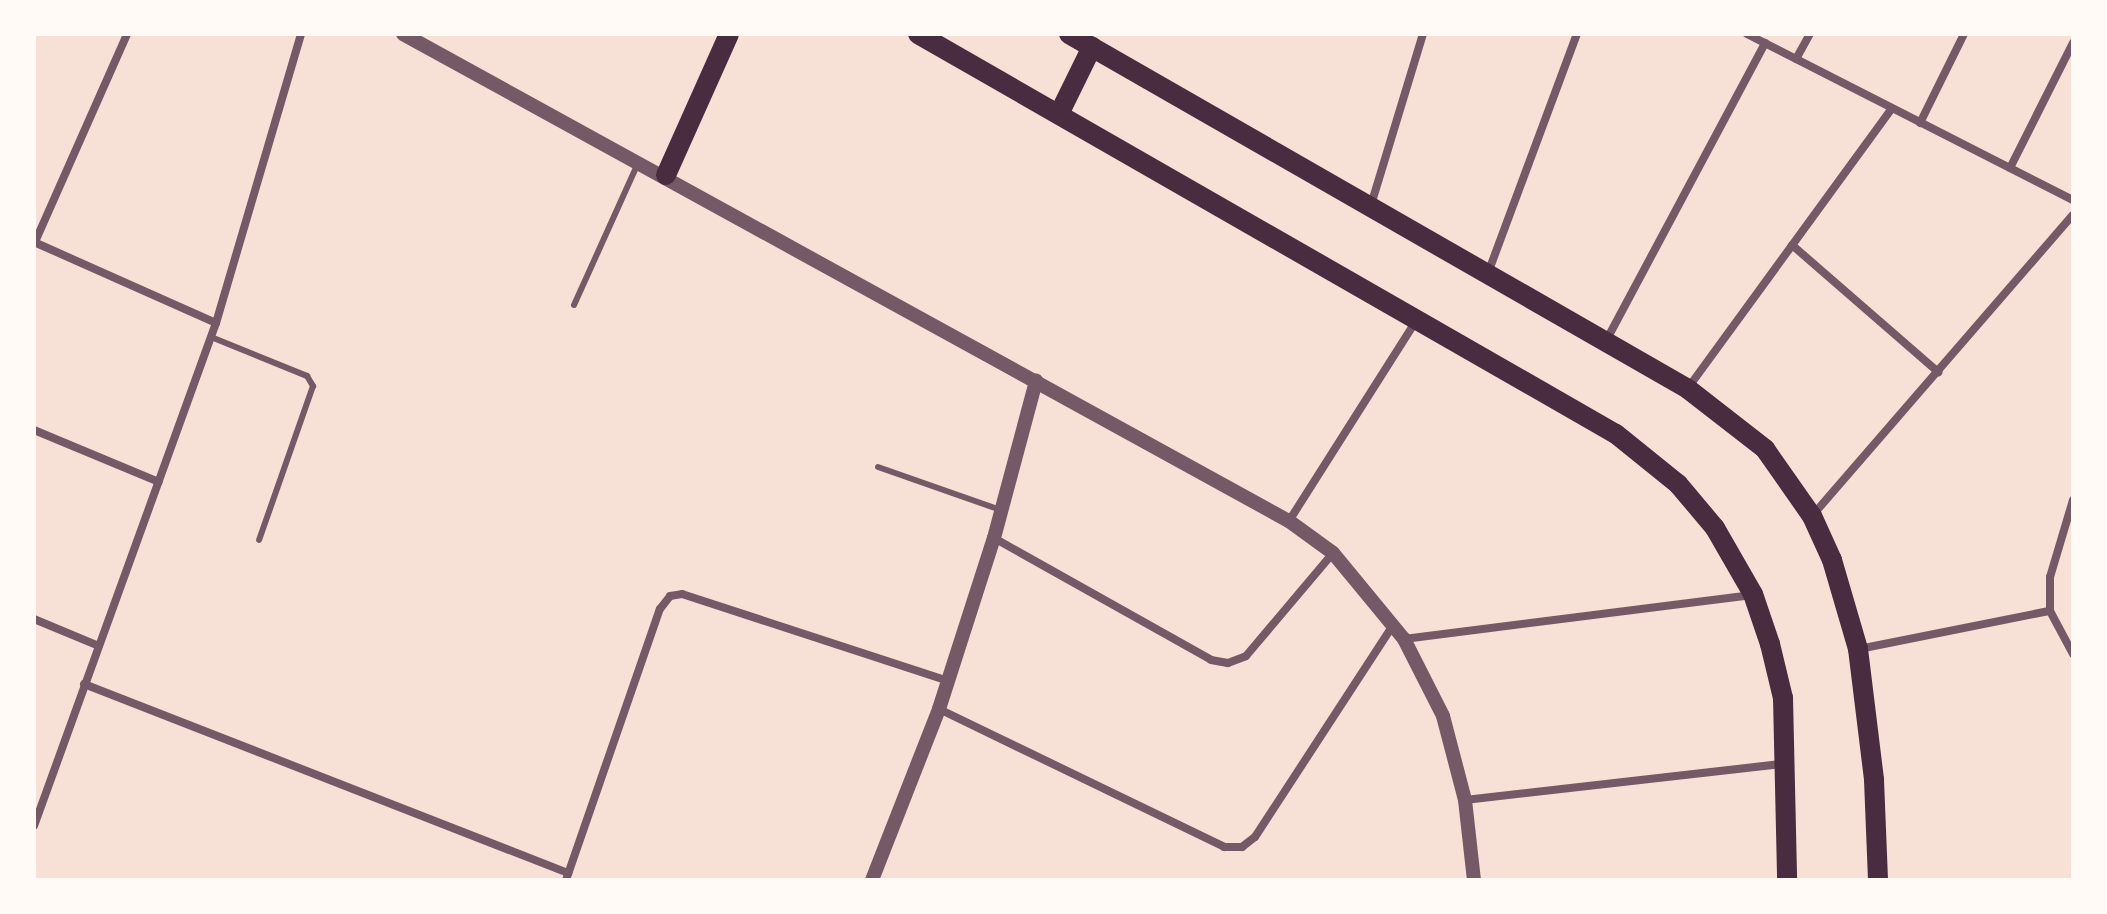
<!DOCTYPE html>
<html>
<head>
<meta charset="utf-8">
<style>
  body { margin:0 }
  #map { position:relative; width:2107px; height:914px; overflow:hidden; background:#f7e1d7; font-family:"Noto Serif",serif }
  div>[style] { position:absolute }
  .service>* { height:6px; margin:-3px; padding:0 3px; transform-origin:3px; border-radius:3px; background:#755966 }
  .minor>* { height:8px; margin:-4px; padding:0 4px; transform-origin:4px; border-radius:4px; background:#755966 }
  .tertiary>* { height:14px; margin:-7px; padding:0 7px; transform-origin:7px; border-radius:7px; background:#755966 }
  .primary>* { height:20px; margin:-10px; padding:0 10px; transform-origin:10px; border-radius:10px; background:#4a2c40 }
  span { translate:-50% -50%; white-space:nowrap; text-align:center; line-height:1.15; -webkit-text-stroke:8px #fffaf5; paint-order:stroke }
  .frame { position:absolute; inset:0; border:36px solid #fffaf5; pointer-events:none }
</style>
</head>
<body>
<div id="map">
  <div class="service">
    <i style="left:574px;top:305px;width:156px;rotate:-65.7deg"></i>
    <i style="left:211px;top:337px;width:104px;rotate:22.1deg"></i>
    <i style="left:307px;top:376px;width:12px;rotate:59deg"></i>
    <i style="left:313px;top:386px;width:163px;rotate:109.3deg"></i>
    <i style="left:878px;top:467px;width:130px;rotate:19.3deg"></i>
  </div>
  <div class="minor">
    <i style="left:1747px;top:34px;width:366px;rotate:27deg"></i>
    <i style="left:1796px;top:59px;width:29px;rotate:-61deg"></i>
    <i style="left:1920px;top:123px;width:99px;rotate:-63.7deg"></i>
    <i style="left:2010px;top:168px;width:140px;rotate:-63.3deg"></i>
    <i style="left:1371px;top:205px;width:179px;rotate:-73.1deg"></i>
    <i style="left:34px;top:242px;width:199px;rotate:24deg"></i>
    <i style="left:35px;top:242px;width:227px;rotate:-66.1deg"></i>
    <i style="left:1792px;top:245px;width:194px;rotate:41deg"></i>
    <i style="left:1488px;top:273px;width:255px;rotate:-69.6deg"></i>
    <i style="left:1606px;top:341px;width:338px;rotate:-61.9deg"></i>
    <i style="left:1688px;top:388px;width:346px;rotate:-53.9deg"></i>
    <i style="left:34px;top:430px;width:135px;rotate:22.6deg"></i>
    <i style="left:2073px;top:500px;width:80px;rotate:106.6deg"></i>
    <i style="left:2050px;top:577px;width:34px;rotate:90deg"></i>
    <i style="left:2050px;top:611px;width:49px;rotate:61.9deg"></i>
    <i style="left:1812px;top:516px;width:398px;rotate:-49.1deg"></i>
    <i style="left:1289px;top:521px;width:237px;rotate:-57.6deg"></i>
    <i style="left:994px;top:538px;width:249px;rotate:29.3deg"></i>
    <i style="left:1211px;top:660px;width:17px;rotate:10deg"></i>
    <i style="left:1228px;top:663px;width:19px;rotate:-21deg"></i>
    <i style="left:1246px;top:656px;width:135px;rotate:-49.8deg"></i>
    <i style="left:34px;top:619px;width:70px;rotate:22.6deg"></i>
    <i style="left:1404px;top:639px;width:351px;rotate:-7.2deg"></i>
    <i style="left:1859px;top:649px;width:195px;rotate:-11.3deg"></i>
    <i style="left:84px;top:684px;width:520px;rotate:21.33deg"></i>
    <i style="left:939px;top:709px;width:317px;rotate:25.8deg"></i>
    <i style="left:1224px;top:847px;width:18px"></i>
    <i style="left:1242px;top:847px;width:16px;rotate:-38deg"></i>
    <i style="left:1255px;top:837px;width:253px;rotate:-56.9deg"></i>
    <i style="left:1465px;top:800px;width:319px;rotate:-6.5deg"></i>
    <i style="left:34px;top:826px;width:535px;rotate:-70.11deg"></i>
    <i style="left:216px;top:323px;width:301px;rotate:-73.6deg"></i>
    <i style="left:566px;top:880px;width:287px;rotate:-70.9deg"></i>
    <i style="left:660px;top:609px;width:16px;rotate:-52deg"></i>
    <i style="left:670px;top:596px;width:12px;rotate:-9deg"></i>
    <i style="left:682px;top:594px;width:277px;rotate:18.1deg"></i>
  </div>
  <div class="tertiary">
    <i style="left:403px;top:34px;width:1011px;rotate:28.8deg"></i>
    <i style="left:1289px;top:521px;width:54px;rotate:36deg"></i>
    <i style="left:1333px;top:553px;width:112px;rotate:50.5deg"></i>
    <i style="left:1404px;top:639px;width:86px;rotate:63.1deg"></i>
    <i style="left:1443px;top:716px;width:87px;rotate:75.3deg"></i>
    <i style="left:1465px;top:800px;width:81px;rotate:83.6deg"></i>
    <i style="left:872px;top:880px;width:184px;rotate:-68.6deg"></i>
    <i style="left:939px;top:709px;width:180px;rotate:-72.2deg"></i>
    <i style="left:994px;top:538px;width:163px;rotate:-75deg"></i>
  </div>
  <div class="primary">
    <i style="left:918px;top:34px;width:804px;rotate:29.82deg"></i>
    <i style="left:1616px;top:434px;width:80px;rotate:38.9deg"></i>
    <i style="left:1678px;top:484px;width:57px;rotate:49.9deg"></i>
    <i style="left:1715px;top:528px;width:76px;rotate:60.1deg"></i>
    <i style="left:1753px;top:594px;width:53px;rotate:71.2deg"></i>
    <i style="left:1770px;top:644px;width:56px;rotate:76.5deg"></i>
    <i style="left:1783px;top:698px;width:182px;rotate:88.7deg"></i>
    <i style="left:1069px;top:34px;width:714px;rotate:29.83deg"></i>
    <i style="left:1688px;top:389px;width:98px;rotate:37.9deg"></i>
    <i style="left:1765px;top:449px;width:82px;rotate:55deg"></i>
    <i style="left:1812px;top:516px;width:48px;rotate:65.6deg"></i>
    <i style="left:1832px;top:560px;width:93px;rotate:73.7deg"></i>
    <i style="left:1858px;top:649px;width:132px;rotate:83deg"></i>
    <i style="left:1874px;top:780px;width:100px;rotate:87.7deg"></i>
    <i style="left:1059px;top:114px;width:75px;rotate:-63.8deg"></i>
    <i style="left:666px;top:175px;width:154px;rotate:-65.9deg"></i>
  </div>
  <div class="frame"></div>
</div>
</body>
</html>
